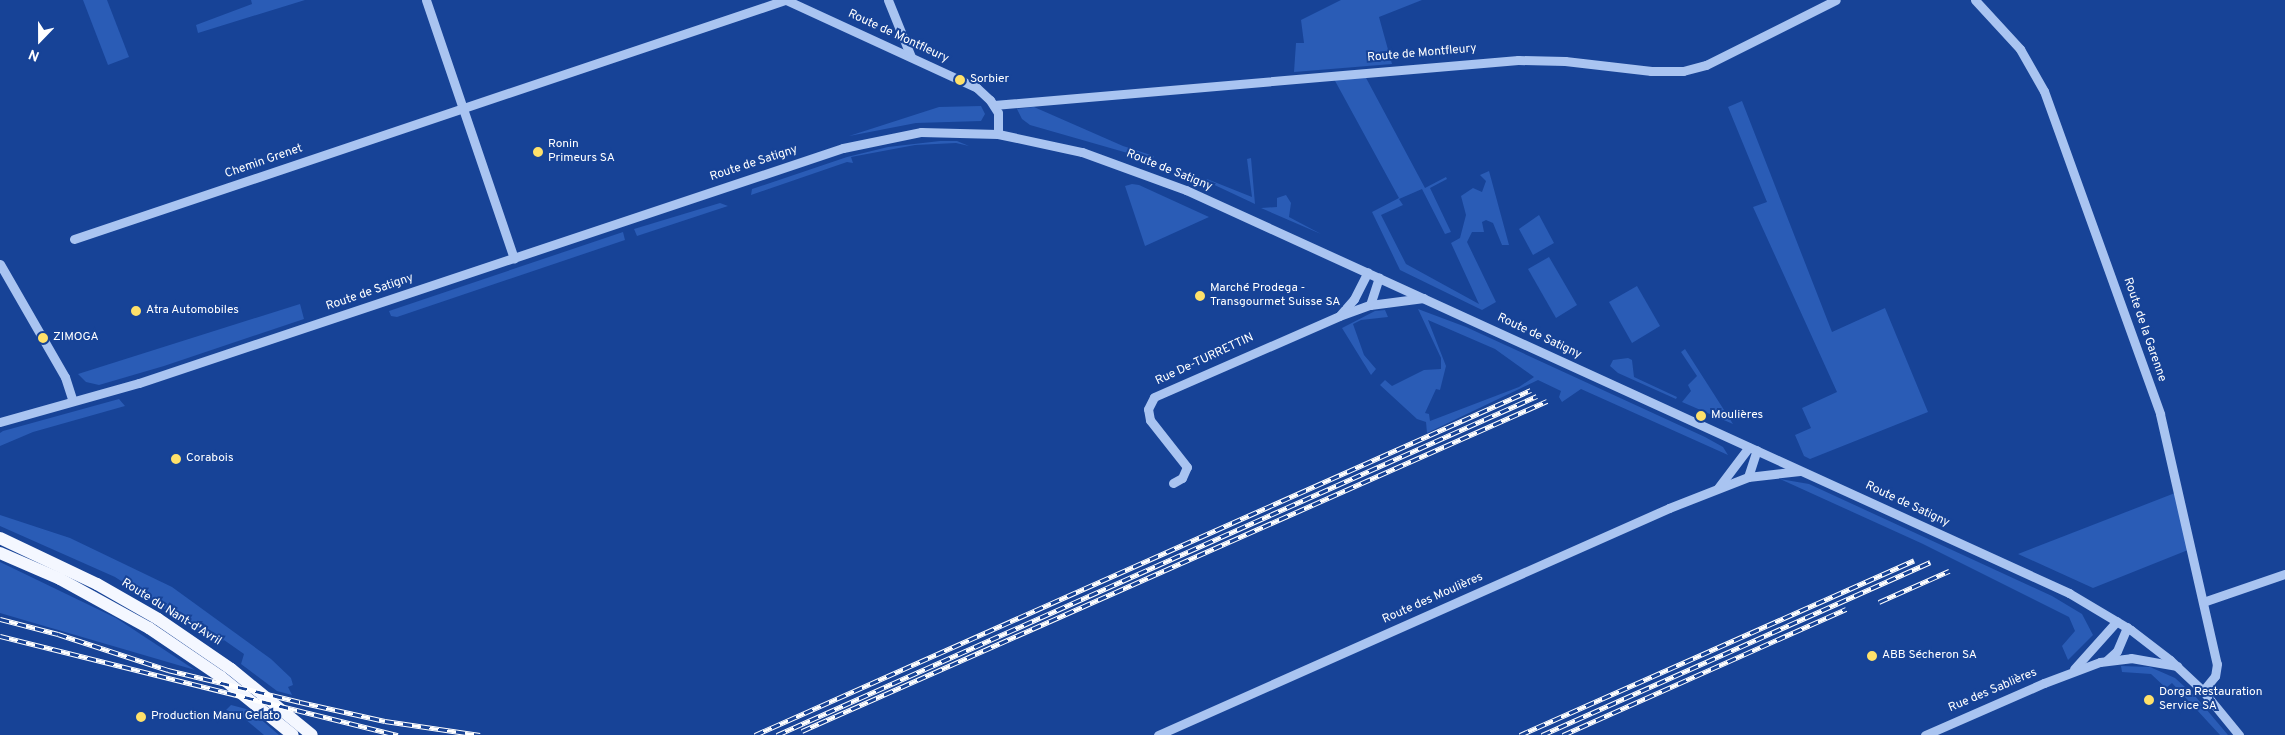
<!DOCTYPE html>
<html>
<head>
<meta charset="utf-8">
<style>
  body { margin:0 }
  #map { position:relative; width:2285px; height:735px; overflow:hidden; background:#174397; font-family:Overpass,sans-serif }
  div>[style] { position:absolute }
  .green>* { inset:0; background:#2a5cb6 }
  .minor>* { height:9px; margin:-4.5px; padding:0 4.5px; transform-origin:4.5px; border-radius:4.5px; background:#a9c4f1 }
  .major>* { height:12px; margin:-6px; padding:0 6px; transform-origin:6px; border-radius:6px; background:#f4f7ff }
  .rail>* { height:5px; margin-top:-2.5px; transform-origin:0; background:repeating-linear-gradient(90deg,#174397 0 9px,#fff 0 18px); box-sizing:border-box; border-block:1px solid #fff }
  .dots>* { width:14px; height:14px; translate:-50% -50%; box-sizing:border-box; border:2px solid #174397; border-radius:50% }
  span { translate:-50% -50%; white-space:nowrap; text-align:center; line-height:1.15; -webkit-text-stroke:4px #174397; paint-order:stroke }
  .street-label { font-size:12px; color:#fff }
  .poi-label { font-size:12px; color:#fff }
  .left { translate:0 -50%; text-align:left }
  .north { position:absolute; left:15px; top:15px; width:50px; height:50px; -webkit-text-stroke:4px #174397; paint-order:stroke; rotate:202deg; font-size:14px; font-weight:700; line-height:20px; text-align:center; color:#fff }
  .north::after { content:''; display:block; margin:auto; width:18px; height:22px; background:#fff; clip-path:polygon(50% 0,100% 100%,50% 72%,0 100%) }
</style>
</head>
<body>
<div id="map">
  <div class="green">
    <i style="clip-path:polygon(83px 0,107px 0,129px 57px,108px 65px)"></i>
    <i style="clip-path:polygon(251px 0,305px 0,198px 33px,196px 25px,252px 4px)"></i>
    <i style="clip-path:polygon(1341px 0,1422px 0,1379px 17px,1392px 64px,1294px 72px,1296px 43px,1304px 43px,1301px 20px)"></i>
    <i style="clip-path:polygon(1365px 76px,1425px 188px,1446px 177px,1447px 179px,1430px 188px,1451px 232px,1445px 234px,1422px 189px,1399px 199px,1403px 205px,1381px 215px,1406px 264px,1479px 304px,1451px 243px,1460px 238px,1466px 215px,1461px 196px,1473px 188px,1482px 192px,1486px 181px,1480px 175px,1489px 171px,1509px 245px,1502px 245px,1493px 223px,1486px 220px,1482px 222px,1484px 232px,1472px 232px,1467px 242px,1496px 302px,1482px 310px,1400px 270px,1372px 212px,1399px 198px,1334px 79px)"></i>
    <i style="clip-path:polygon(1742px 101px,1832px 332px,1885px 308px,1928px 412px,1810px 459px,1804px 456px,1795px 435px,1811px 428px,1802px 408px,1837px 392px,1753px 207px,1767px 202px,1728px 107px)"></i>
    <i style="clip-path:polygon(981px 106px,985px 114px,981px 121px,916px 123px,849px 136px,939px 107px)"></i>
    <i style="clip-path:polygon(1034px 107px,1123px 146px,1154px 156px,1152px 160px,1030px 125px,1022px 119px,1017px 109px)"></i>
    <i style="clip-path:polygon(940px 141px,957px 141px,969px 146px,956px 143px,915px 145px,851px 157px,853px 163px,847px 162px,751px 195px,752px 189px,847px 157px,888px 147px)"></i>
    <i style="clip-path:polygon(1251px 158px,1255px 204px,1206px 181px,1207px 179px,1252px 197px,1247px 159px)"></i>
    <i style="clip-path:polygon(1132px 184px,1139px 185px,1209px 217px,1145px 246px,1125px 186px)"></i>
    <i style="clip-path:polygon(1286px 195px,1291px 203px,1289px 217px,1321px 234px,1261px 208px,1277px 207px,1277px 198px)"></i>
    <i style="clip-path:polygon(720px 203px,728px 206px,637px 236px,634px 229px)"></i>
    <i style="clip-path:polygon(1539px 215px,1554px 243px,1533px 255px,1519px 229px)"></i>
    <i style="clip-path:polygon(623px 232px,625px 240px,397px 317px,391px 316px,389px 311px)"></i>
    <i style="clip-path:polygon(1549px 257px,1577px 305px,1556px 318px,1528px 269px)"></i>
    <i style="clip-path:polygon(1637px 286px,1660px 326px,1632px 343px,1609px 302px)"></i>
    <i style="clip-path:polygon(300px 304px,304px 319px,164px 366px,99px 385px,86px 382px,78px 374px)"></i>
    <i style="clip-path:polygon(evenodd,1418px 309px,1466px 327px,1705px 437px,1723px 447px,1728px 455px,1581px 389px,1562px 402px,1559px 397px,1561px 391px,1538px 380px,1427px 433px,1426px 422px,1417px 419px,1380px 385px,1385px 380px,1392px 386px,1424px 370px,1441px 369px,1441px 358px,1418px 309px,1428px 320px,1495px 349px,1534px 377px,1519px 387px,1430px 421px,1429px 414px,1425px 413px,1436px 389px,1440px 390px,1446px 366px,1428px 320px)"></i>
    <i style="clip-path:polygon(1385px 310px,1388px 317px,1361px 320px,1353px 324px,1364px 355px,1376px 369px,1371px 375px,1342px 328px,1375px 311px)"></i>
    <i style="clip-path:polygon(1685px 349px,1733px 424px,1682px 402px,1691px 391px,1688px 385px,1697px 376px,1681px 352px)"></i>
    <i style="clip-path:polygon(1628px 358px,1632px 360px,1634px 377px,1677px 397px,1676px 399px,1618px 373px,1610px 366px,1613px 360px)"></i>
    <i style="clip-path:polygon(119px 399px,125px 406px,33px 432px,0 446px,0 433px,3px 431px)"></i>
    <i style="clip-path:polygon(1780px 479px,1809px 484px,2052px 596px,2082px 614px,2093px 635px,2068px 660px,2062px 646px,2075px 631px,2069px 617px,1923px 544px)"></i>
    <i style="clip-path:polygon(2175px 493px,2188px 550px,2093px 588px,2018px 554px)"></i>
    <i style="clip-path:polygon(0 515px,70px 538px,172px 587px,271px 659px,291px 678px,293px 685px,288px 687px,292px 695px,277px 691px,241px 664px,244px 654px,224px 640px,218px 644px,115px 577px,0 526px)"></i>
    <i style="clip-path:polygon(0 562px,116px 618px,195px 670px,0 613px)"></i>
    <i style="clip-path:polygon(2121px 666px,2150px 667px,2175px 678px,2195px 696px,2228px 735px,2220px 735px,2172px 683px,2166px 688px,2151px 674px,2122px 672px)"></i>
    <i style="clip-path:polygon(231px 705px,250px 710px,279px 735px,264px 735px,239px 714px,226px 710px)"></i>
  </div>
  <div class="minor">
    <i style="left:426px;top:0;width:273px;rotate:71.2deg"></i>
    <i style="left:786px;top:0;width:210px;rotate:24.7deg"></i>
    <i style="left:977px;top:88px;width:18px;rotate:43deg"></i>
    <i style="left:990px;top:100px;width:15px;rotate:58deg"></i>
    <i style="left:998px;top:113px;width:21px;rotate:90deg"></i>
    <i style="left:888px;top:0;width:61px;rotate:68deg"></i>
    <i style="left:1975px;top:0;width:67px;rotate:47.4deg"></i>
    <i style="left:2020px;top:49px;width:48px;rotate:60.3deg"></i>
    <i style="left:2044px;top:91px;width:343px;rotate:70.2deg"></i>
    <i style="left:2160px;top:414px;width:256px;rotate:77.2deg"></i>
    <i style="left:2217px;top:664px;width:12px;rotate:99deg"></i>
    <i style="left:2215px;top:676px;width:19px;rotate:129deg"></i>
    <i style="left:994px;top:105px;width:526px;rotate:-4.91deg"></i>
    <i style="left:1518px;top:60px;width:47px;rotate:1.2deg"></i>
    <i style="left:1565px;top:61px;width:87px;rotate:6.6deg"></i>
    <i style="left:1651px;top:71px;width:32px"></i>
    <i style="left:1683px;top:71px;width:24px;rotate:-15deg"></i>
    <i style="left:1706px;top:65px;width:145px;rotate:-26.6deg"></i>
    <i style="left:74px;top:239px;width:750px;rotate:-18.58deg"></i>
    <i style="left:0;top:264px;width:130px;rotate:60.1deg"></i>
    <i style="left:65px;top:377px;width:25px;rotate:72deg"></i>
    <i style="left:1370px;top:305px;width:29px;rotate:-72deg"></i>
    <i style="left:1341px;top:314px;width:20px;rotate:-49deg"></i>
    <i style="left:1354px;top:299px;width:30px;rotate:-63deg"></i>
    <i style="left:0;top:422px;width:144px;rotate:-15.7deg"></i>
    <i style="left:139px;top:383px;width:742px;rotate:-18.46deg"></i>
    <i style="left:843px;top:148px;width:80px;rotate:-11.6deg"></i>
    <i style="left:921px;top:132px;width:77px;rotate:1.5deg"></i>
    <i style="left:998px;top:134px;width:86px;rotate:12.1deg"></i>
    <i style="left:1082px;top:152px;width:111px;rotate:20.1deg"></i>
    <i style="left:1186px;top:190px;width:971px;rotate:24.53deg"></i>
    <i style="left:2069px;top:593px;width:72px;rotate:30.8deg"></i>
    <i style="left:2131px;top:630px;width:49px;rotate:37.6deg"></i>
    <i style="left:2170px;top:660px;width:45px;rotate:43.2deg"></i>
    <i style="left:2203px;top:691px;width:57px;rotate:50.7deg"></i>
    <i style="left:1748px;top:477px;width:28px;rotate:-72deg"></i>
    <i style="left:1173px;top:483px;width:10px;rotate:-29deg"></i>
    <i style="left:1182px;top:478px;width:12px;rotate:-66deg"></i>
    <i style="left:1187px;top:467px;width:60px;rotate:-128.2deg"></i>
    <i style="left:1150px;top:420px;width:11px;rotate:-100deg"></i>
    <i style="left:1148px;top:409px;width:13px;rotate:-63deg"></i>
    <i style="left:1154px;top:397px;width:202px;rotate:-23.6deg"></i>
    <i style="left:1339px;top:316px;width:33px;rotate:-20deg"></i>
    <i style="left:1370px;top:305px;width:54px;rotate:-7.4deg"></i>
    <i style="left:1718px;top:488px;width:51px;rotate:-52.9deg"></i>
    <i style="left:2203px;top:602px;width:87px;rotate:-18.9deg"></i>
    <i style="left:2107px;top:660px;width:13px;rotate:-42deg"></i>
    <i style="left:2117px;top:651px;width:26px;rotate:-67deg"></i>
    <i style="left:2074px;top:669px;width:64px;rotate:-48.1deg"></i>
    <i style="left:1158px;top:735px;width:559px;rotate:-23.95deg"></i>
    <i style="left:1669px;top:508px;width:85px;rotate:-21.4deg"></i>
    <i style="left:1748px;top:477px;width:52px;rotate:-6.6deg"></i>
    <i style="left:1925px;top:735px;width:130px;rotate:-23.6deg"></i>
    <i style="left:2044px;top:683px;width:60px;rotate:-20.6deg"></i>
    <i style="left:2100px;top:662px;width:31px;rotate:-7deg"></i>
    <i style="left:2131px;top:658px;width:47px;rotate:9.9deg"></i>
  </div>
  <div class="major">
    <i style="left:0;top:538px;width:107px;rotate:25.4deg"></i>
    <i style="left:97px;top:584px;width:70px;rotate:29.8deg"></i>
    <i style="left:158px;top:619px;width:88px;rotate:34.4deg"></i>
    <i style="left:231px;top:669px;width:104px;rotate:39.2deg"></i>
    <i style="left:0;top:553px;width:65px;rotate:23.4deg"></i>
    <i style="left:60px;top:579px;width:102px;rotate:28.8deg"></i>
    <i style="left:149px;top:628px;width:87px;rotate:34.2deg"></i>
    <i style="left:221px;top:677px;width:92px;rotate:38.9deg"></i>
  </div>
  <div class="rail">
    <i style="left:1879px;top:602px;width:77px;rotate:-23.9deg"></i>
    <i style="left:0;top:619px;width:60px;rotate:14.5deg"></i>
    <i style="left:58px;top:634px;width:116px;rotate:18.1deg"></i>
    <i style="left:168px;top:670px;width:136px;rotate:13.6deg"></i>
    <i style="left:300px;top:702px;width:87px;rotate:12.6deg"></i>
    <i style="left:385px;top:721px;width:96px;rotate:8.4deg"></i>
    <i style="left:0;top:636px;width:410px;rotate:14deg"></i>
    <i style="left:802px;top:731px;width:815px;rotate:-23.89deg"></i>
    <i style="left:755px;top:735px;width:849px;rotate:-23.97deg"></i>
    <i style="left:777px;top:735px;width:832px;rotate:-24.04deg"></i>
    <i style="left:1520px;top:735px;width:431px;rotate:-23.9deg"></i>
    <i style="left:1542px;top:735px;width:425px;rotate:-24deg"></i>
    <i style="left:1563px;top:735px;width:310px;rotate:-24deg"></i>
  </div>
  <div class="dots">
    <i style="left:960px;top:80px;background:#ffe16a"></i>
    <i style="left:538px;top:152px;background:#ffe16a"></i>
    <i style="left:1200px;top:296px;background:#ffe16a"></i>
    <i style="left:136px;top:311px;background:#ffe16a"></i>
    <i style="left:43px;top:338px;background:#ffe16a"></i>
    <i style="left:1701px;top:416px;background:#ffe16a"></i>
    <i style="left:176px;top:459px;background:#ffe16a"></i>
    <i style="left:1872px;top:656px;background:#ffe16a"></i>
    <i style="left:2149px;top:700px;background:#ffe16a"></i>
    <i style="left:141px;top:717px;background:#ffe16a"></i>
  </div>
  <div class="street-label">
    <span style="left:898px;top:37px;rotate:25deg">Route de Montfleury</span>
    <span style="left:1422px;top:54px;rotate:-5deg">Route de Montfleury</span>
    <span style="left:264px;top:162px;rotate:-19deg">Chemin Grenet</span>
    <span style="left:754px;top:164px;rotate:-18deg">Route de Satigny</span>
    <span style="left:1169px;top:171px;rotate:22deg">Route de Satigny</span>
    <span style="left:370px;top:293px;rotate:-19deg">Route de Satigny</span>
    <span style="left:2144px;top:330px;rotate:71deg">Route de la Garenne</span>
    <span style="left:1539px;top:337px;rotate:25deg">Route de Satigny</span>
    <span style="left:1205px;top:360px;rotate:-25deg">Rue De-TURRETTIN</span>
    <span style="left:1907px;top:505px;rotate:25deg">Route de Satigny</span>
    <span style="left:1433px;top:599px;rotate:-24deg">Route des Moulières</span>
    <span style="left:171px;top:613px;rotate:32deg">Route du Nant-d'Avril</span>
    <span style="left:1993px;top:691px;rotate:-23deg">Rue des Sablières</span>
  </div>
  <div class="poi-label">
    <span class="left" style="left:970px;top:80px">Sorbier</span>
    <span class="left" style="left:548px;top:152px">Ronin<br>Primeurs SA</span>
    <span class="left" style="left:1210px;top:296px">Marché Prodega -<br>Transgourmet Suisse SA</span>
    <span class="left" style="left:146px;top:311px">Atra Automobiles</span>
    <span class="left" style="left:53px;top:338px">ZIMOGA</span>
    <span class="left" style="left:1711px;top:416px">Moulières</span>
    <span class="left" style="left:186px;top:459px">Corabois</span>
    <span class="left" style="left:1882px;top:656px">ABB Sécheron SA</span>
    <span class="left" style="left:2159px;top:700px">Dorga Restauration<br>Service SA</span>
    <span class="left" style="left:151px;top:717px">Production Manu Gelato</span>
  </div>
  <div class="north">N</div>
</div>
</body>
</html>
